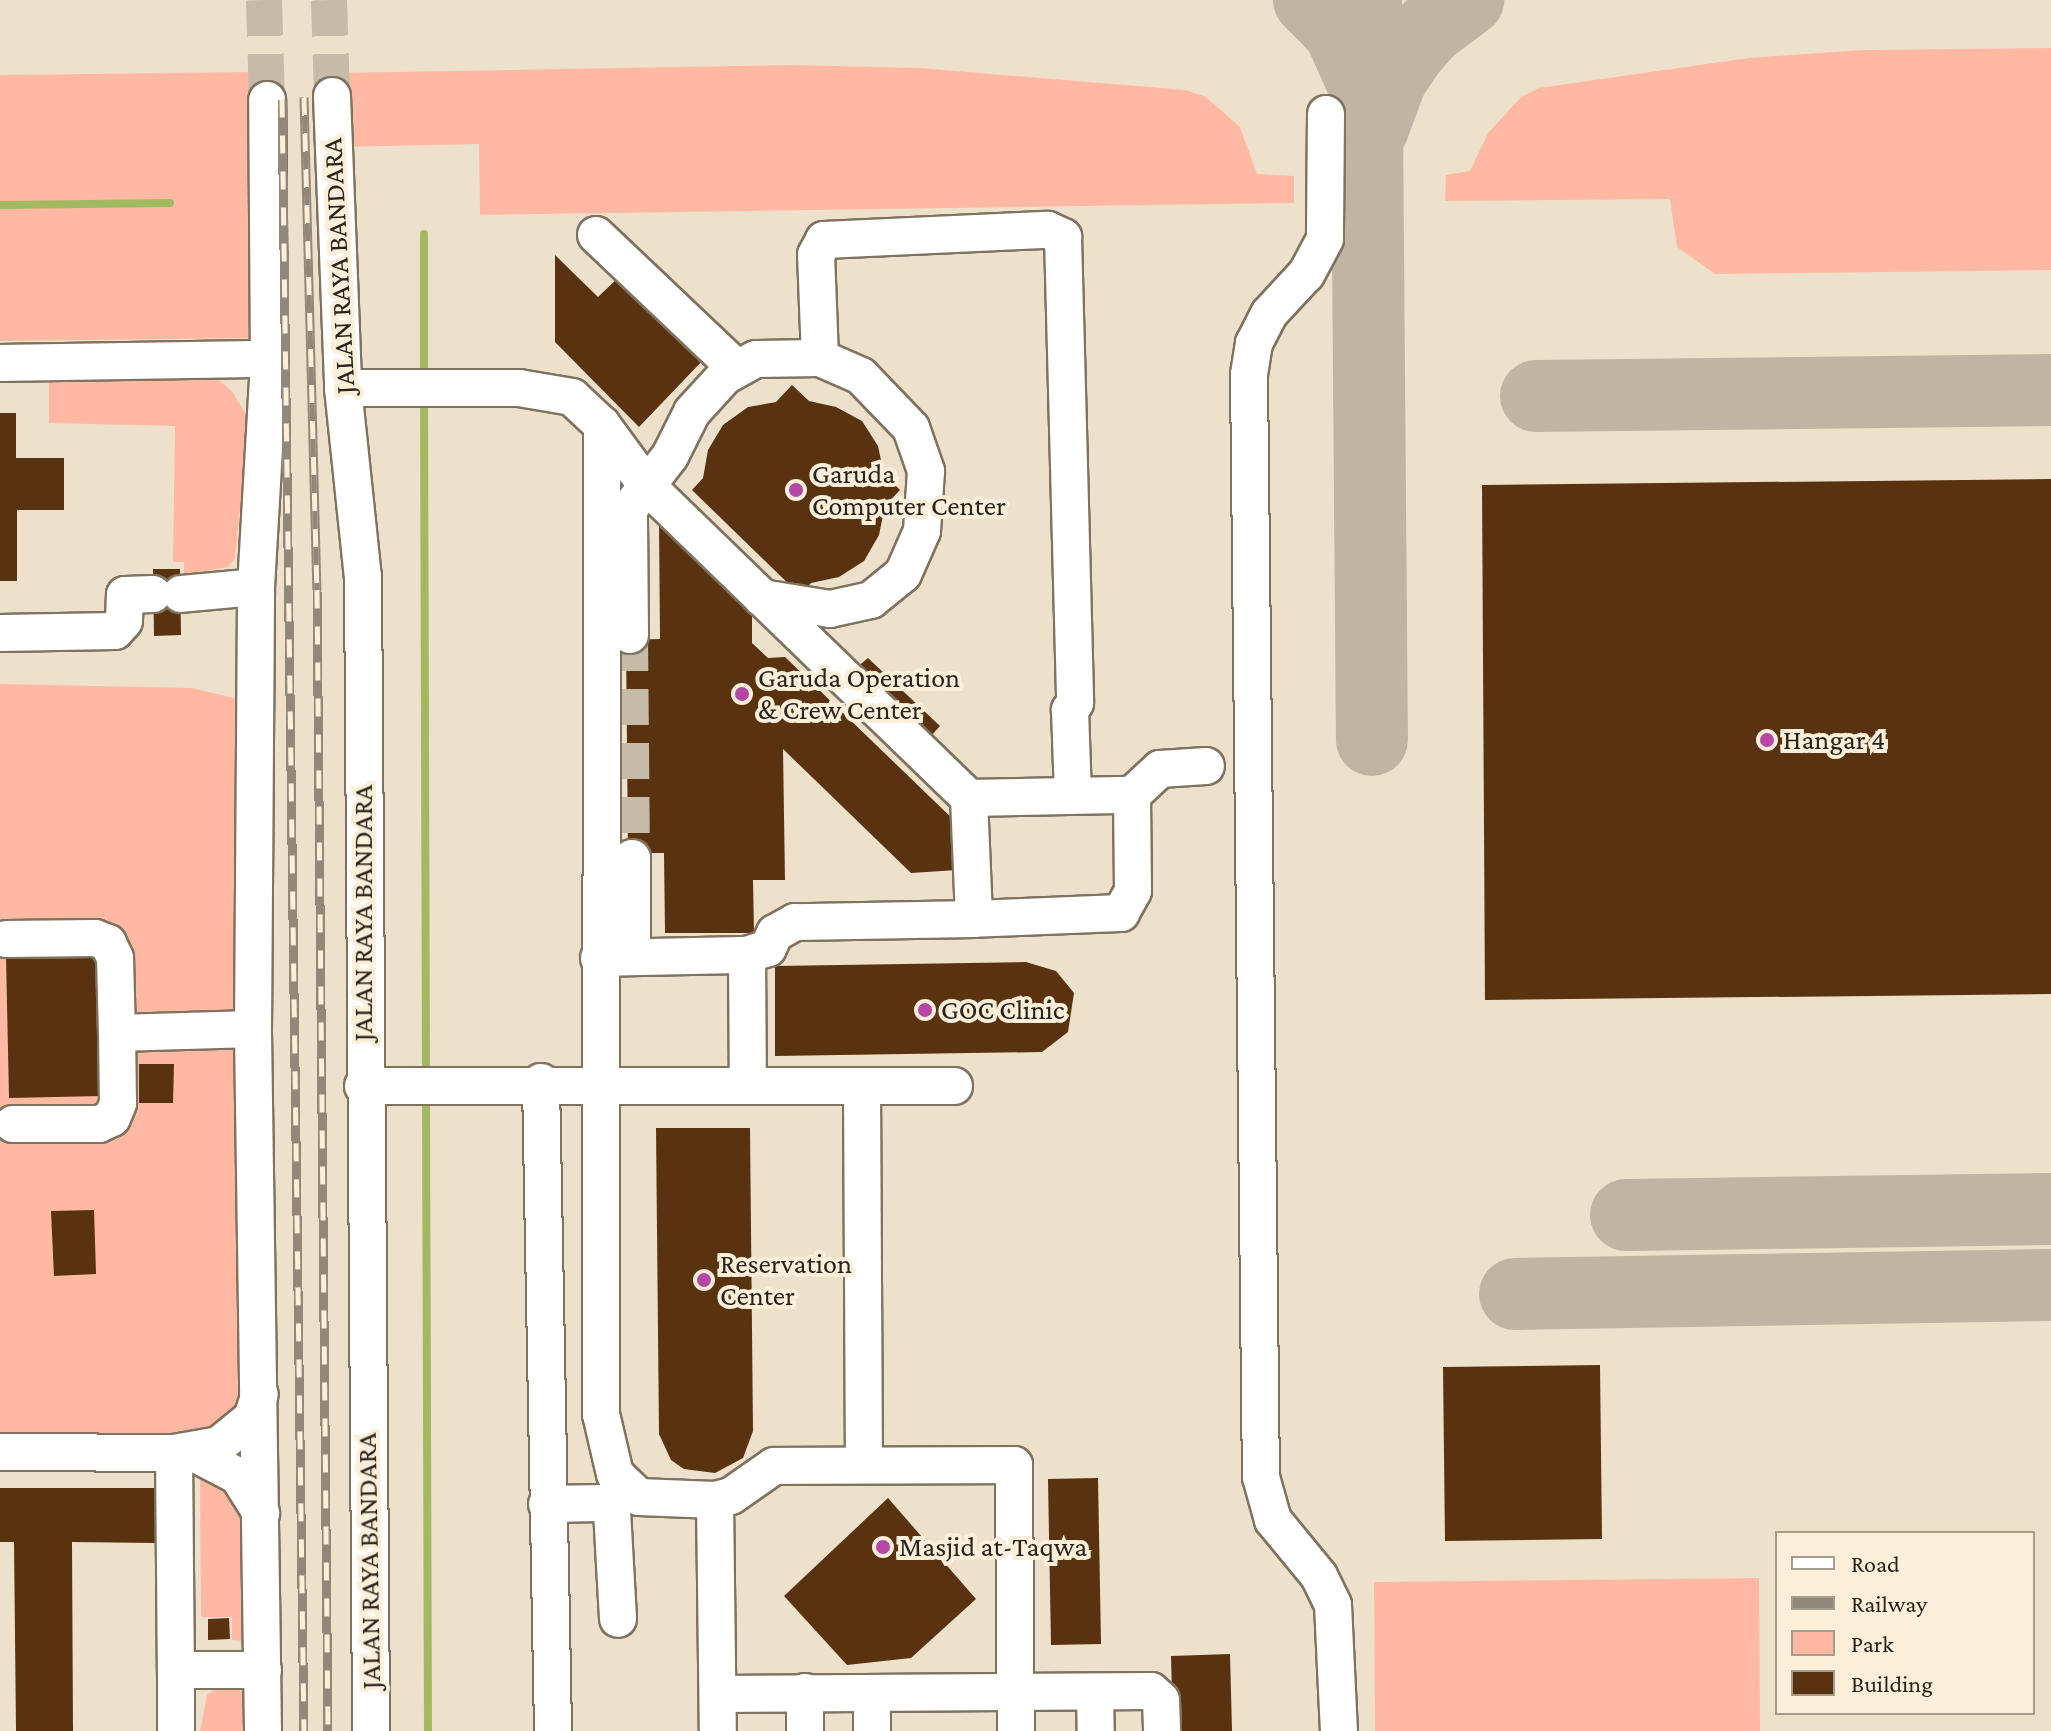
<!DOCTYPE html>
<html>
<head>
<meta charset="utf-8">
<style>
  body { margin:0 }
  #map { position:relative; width:2051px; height:1731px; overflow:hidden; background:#eee1cc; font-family:"Crimson Pro",serif }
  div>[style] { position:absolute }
  .green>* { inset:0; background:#ffb9a3 }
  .stream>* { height:8px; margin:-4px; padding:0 4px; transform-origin:4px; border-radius:4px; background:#a1ba5f }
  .taxiway>* { height:72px; margin:-36px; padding:0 36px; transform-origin:36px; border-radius:36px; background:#c0b4a2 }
  .building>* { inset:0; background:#593210 }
  .minor-tunnel>* { height:36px; margin-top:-18px; transform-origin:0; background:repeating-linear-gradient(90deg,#c6bba9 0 36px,transparent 0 54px) }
  .roads { filter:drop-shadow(2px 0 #7f7360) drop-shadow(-2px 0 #7f7360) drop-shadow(0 2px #7f7360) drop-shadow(0 -2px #7f7360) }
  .minor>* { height:36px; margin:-18px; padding:0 18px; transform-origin:18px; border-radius:18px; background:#fff }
  .rail>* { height:9px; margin-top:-4.5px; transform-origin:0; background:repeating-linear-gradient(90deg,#fcefd9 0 18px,#918879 0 36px); box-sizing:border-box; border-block:2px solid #918879 }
  .dots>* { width:22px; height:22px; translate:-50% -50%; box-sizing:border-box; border:4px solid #fcefd9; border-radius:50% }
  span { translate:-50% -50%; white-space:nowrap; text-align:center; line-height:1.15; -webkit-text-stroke:8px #fcefd9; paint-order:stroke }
  .street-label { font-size:28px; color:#28231b }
  .poi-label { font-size:28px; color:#28231b }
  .left { translate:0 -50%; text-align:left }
  .legend { position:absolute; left:1775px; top:1531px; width:260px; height:184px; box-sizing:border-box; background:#fcefd9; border:2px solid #a79d8d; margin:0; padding:10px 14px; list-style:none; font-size:24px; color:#28231b }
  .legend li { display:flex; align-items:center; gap:16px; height:40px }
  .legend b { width:40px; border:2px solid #a79d8d }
</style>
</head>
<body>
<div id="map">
  <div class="green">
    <i style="clip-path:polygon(2051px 48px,2051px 270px,1715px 274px,1677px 247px,1670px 199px,1445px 201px,1446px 175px,1470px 171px,1488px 133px,1521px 97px,1539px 88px,1748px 58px,1863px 50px)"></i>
    <i style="clip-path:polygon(795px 65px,919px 68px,1186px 90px,1206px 97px,1240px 127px,1257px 174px,1294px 176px,1294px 203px,480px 215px,479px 144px,342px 147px,340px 73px)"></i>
    <i style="clip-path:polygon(259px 72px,264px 324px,254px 338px,0 341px,0 75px)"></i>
    <i style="clip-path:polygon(49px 373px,211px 373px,232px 391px,249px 419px,235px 559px,228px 567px,184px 575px,184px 562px,173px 562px,175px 426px,49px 423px)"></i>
    <i style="clip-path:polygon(0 684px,192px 688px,238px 699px,244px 1407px,200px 1437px,0 1435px)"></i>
    <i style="clip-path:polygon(200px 1473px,247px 1495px,247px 1641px,232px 1640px,232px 1617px,201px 1617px)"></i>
    <i style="clip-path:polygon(1759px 1578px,1760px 1731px,1375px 1731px,1374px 1582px)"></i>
    <i style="clip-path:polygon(250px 1682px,250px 1731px,200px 1731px,207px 1695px,218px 1687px)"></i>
  </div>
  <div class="stream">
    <i style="left:0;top:205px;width:170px;rotate:-0.7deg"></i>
    <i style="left:424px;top:234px;width:143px;rotate:90deg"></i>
    <i style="left:424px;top:395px;width:682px;rotate:89.83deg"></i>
    <i style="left:426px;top:1095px;width:636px;rotate:89.82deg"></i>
  </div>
  <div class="taxiway">
    <i style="left:1309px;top:0;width:42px;rotate:45deg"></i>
    <i style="left:1339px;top:30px;width:64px;rotate:65.9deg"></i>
    <i style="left:1366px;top:0;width:740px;rotate:89.54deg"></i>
    <i style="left:1373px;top:128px;width:52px;rotate:-69.8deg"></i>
    <i style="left:1391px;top:79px;width:32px;rotate:-56deg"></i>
    <i style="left:1409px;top:52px;width:30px;rotate:-49deg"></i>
    <i style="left:1429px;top:29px;width:49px;rotate:-36.6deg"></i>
    <i style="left:1536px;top:396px;width:515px;rotate:-0.67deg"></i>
    <i style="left:1626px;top:1215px;width:425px;rotate:-0.8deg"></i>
    <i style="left:1515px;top:1294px;width:536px;rotate:-0.96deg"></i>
  </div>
  <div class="building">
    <i style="clip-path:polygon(555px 255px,598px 297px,619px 277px,705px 358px,639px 427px,555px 342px)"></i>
    <i style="clip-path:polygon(792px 385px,809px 401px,836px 407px,862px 421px,878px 446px,884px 474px,900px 490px,885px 506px,879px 535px,864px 561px,839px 577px,811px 583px,800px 595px,692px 490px,703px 478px,708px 450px,723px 425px,748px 407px,776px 402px)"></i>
    <i style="clip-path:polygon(0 413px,16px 413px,16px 458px,64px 458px,64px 510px,17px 510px,17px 581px,0 581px)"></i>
    <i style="clip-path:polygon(2051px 479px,2051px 994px,1485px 1000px,1482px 485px)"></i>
    <i style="clip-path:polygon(659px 522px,752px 611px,752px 643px,768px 658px,785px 657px,958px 824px,957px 870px,911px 873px,783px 749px,785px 880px,753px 880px,754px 933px,665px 933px,664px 853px,628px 853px,626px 640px,660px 639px)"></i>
    <i style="clip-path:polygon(153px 569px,180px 569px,181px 635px,154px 636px)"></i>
    <i style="clip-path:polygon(868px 658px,940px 726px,930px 737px,856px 668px)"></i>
    <i style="clip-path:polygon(98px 954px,101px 1096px,9px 1098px,6px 956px)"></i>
    <i style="clip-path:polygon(1026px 962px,1056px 971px,1074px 993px,1068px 1032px,1042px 1052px,775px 1056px,775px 966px)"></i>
    <i style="clip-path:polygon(139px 1064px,174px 1064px,173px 1103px,139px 1103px)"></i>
    <i style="clip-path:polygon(656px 1128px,750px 1128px,753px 1431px,743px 1458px,715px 1473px,684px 1469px,671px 1460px,659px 1434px)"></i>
    <i style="clip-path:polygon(94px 1210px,96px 1274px,54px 1276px,51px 1211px)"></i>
    <i style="clip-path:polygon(1600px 1365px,1602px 1539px,1445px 1541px,1443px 1367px)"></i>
    <i style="clip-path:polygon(1098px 1478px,1101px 1644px,1051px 1645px,1048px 1479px)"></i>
    <i style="clip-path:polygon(0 1488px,155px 1488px,155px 1543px,72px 1542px,73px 1731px,16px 1731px,14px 1542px,0 1542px)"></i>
    <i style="clip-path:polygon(888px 1498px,976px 1599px,911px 1658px,847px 1665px,784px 1596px)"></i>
    <i style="clip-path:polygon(229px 1618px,230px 1639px,208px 1640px,208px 1619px)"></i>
    <i style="clip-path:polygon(1230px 1654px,1232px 1731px,1173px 1731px,1171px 1656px)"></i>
  </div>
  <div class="minor-tunnel">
    <i style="left:264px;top:0;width:100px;rotate:88.3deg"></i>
    <i style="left:329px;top:0;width:96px;rotate:88.2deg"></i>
    <i style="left:630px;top:635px;width:223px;rotate:89.5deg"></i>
  </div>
  <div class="roads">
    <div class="minor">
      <i style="left:332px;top:96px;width:292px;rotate:87.8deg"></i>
      <i style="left:343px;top:388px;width:190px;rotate:84deg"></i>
      <i style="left:363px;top:577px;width:1154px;rotate:89.6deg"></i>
      <i style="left:1326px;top:114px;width:125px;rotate:90.5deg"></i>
      <i style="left:1325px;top:239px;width:40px;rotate:118deg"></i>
      <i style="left:1306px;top:274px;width:54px;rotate:132.8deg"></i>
      <i style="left:1269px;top:314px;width:33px;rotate:117deg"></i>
      <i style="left:1254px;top:343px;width:32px;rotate:99deg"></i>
      <i style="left:1249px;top:375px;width:1102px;rotate:89.38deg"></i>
      <i style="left:1261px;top:1477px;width:45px;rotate:74.4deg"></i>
      <i style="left:1273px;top:1520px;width:72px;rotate:50.6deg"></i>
      <i style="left:1319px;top:1576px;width:32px;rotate:64deg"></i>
      <i style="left:1333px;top:1605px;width:126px;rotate:87.3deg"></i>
      <i style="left:596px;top:235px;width:193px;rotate:43.5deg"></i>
      <i style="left:820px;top:358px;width:103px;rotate:-92.2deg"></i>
      <i style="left:816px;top:255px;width:17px;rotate:-62deg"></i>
      <i style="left:824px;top:240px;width:224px;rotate:-2.6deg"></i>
      <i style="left:1048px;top:230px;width:17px;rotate:25deg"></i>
      <i style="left:1063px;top:237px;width:466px;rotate:88.5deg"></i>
      <i style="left:1075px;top:703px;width:9px;rotate:126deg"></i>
      <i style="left:1070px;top:710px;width:85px;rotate:88deg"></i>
      <i style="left:0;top:363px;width:269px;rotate:-0.9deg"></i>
      <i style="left:343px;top:388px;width:176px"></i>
      <i style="left:519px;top:388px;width:54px;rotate:9.6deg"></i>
      <i style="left:572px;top:397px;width:41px;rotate:43deg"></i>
      <i style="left:602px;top:425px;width:74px;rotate:53.7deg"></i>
      <i style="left:646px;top:485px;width:450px;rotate:44.1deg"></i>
      <i style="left:969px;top:798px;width:121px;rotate:87.6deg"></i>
      <i style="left:974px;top:919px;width:179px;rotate:179deg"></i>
      <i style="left:795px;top:922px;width:23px;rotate:151deg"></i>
      <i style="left:775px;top:933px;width:17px;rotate:115deg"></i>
      <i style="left:768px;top:948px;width:22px;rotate:162deg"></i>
      <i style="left:747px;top:955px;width:131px;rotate:89.6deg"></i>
      <i style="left:602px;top:425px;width:989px;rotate:90.06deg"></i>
      <i style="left:601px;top:1414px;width:62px;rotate:76.9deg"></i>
      <i style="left:615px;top:1474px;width:33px;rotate:44deg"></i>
      <i style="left:639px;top:1497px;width:76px;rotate:2.3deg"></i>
      <i style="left:715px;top:1500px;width:16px;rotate:-14deg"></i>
      <i style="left:731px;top:1496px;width:52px;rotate:-34.9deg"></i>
      <i style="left:774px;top:1466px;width:240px;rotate:-0.2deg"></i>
      <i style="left:1014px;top:1465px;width:266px;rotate:89.6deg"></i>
      <i style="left:181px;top:594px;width:75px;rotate:-5.3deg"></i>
      <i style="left:0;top:633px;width:115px;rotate:-1deg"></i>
      <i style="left:115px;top:631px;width:13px;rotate:-48deg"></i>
      <i style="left:124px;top:621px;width:26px;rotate:-88deg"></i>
      <i style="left:125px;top:595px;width:28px;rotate:-2deg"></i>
      <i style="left:630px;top:635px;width:126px;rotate:-90.5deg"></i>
      <i style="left:629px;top:509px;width:67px;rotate:-52.3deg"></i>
      <i style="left:670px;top:456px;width:49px;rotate:-63.4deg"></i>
      <i style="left:692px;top:412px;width:49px;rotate:-47.5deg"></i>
      <i style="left:725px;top:376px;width:35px;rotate:-29deg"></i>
      <i style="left:756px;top:359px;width:64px;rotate:-0.9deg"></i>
      <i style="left:820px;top:358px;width:45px;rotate:23.7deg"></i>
      <i style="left:861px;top:376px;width:72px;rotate:46.1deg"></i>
      <i style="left:911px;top:428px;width:46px;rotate:70.8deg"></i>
      <i style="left:926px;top:471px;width:60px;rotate:93.8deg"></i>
      <i style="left:922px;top:531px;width:47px;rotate:113.8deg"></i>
      <i style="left:903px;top:574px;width:41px;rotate:140.9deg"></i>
      <i style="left:871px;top:600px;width:42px;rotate:167.6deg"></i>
      <i style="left:830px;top:609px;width:69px;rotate:-170.8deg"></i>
      <i style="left:1132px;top:795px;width:38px;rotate:-43deg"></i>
      <i style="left:1160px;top:769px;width:46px;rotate:-3.7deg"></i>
      <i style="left:969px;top:798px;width:163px;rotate:-1.1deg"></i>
      <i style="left:1132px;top:795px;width:96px;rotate:89.4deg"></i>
      <i style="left:1133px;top:891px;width:25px;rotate:119deg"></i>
      <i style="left:1121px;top:913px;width:147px;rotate:177.7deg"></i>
      <i style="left:632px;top:858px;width:99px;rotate:90deg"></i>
      <i style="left:6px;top:939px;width:89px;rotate:-0.6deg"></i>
      <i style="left:95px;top:938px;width:14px;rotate:21deg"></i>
      <i style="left:108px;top:943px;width:17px;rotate:65deg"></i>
      <i style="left:115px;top:958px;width:75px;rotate:88.5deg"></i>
      <i style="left:117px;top:1033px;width:136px;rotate:-1.7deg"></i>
      <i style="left:599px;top:958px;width:148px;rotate:-1.2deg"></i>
      <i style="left:541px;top:1082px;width:649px;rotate:88.94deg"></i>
      <i style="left:363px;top:1086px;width:591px"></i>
      <i style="left:862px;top:1086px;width:379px;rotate:89.7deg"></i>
      <i style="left:13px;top:1124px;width:86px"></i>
      <i style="left:99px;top:1124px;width:14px;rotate:-25deg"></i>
      <i style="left:112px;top:1118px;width:16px;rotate:-68deg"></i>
      <i style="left:118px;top:1103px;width:70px;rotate:-90.8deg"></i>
      <i style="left:0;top:1452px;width:174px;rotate:0.3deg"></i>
      <i style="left:174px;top:1453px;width:217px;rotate:89.5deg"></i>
      <i style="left:176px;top:1670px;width:87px"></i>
      <i style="left:192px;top:1452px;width:52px;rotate:27.6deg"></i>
      <i style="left:238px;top:1476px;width:44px;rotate:58.1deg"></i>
      <i style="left:174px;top:1453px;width:46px;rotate:-10.1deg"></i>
      <i style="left:219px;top:1445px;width:43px;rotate:-39.3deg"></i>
      <i style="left:252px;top:1418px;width:25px;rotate:-72deg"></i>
      <i style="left:715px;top:1500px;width:231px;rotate:89.3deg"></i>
      <i style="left:547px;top:1504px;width:55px;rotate:-1deg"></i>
      <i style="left:602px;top:1503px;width:13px;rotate:39deg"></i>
      <i style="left:612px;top:1511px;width:108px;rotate:86.8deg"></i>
      <i style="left:1095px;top:1692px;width:39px;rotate:89deg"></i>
      <i style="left:718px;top:1694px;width:433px;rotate:-0.4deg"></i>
      <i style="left:1151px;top:1691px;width:13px;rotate:42deg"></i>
      <i style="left:1161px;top:1700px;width:31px;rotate:88deg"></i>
      <i style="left:176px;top:1731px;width:61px;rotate:-90deg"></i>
      <i style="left:263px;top:1731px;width:702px;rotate:-90.82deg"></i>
      <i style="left:253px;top:1029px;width:442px;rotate:-89.6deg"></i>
      <i style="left:256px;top:587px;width:228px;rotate:-86.7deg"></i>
      <i style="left:269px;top:359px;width:259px;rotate:-90.4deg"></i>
      <i style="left:805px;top:1731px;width:39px;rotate:-90deg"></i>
      <i style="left:872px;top:1731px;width:37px;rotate:-90deg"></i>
    </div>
  </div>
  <div class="rail">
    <i style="left:304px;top:97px;width:493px;rotate:88.5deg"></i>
    <i style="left:317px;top:590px;width:1141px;rotate:89.45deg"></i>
    <i style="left:282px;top:99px;width:1632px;rotate:89.23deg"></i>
  </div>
  <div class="dots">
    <i style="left:796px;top:490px;background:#b647a4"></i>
    <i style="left:742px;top:694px;background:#b647a4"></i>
    <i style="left:1767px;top:740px;background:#b647a4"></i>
    <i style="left:925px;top:1010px;background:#b647a4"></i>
    <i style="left:704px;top:1280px;background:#b647a4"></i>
    <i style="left:883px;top:1547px;background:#b647a4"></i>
  </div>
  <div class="street-label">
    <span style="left:339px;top:266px;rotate:-93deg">JALAN RAYA BANDARA</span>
    <span style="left:363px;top:913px;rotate:-90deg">JALAN RAYA BANDARA</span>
    <span style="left:369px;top:1561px;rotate:-91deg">JALAN RAYA BANDARA</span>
  </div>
  <div class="poi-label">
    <span class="left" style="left:812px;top:490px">Garuda<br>Computer Center</span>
    <span class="left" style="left:758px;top:694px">Garuda Operation<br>&amp; Crew Center</span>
    <span class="left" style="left:1783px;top:740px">Hangar 4</span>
    <span class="left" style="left:941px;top:1010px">GOC Clinic</span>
    <span class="left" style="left:720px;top:1280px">Reservation<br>Center</span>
    <span class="left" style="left:899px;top:1547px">Masjid at-Taqwa</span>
  </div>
  <ul class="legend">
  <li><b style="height:10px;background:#fff"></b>Road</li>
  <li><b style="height:10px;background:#918879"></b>Railway</li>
  <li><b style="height:22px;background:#ffb9a3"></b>Park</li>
  <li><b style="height:22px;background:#593210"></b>Building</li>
  </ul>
</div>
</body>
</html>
